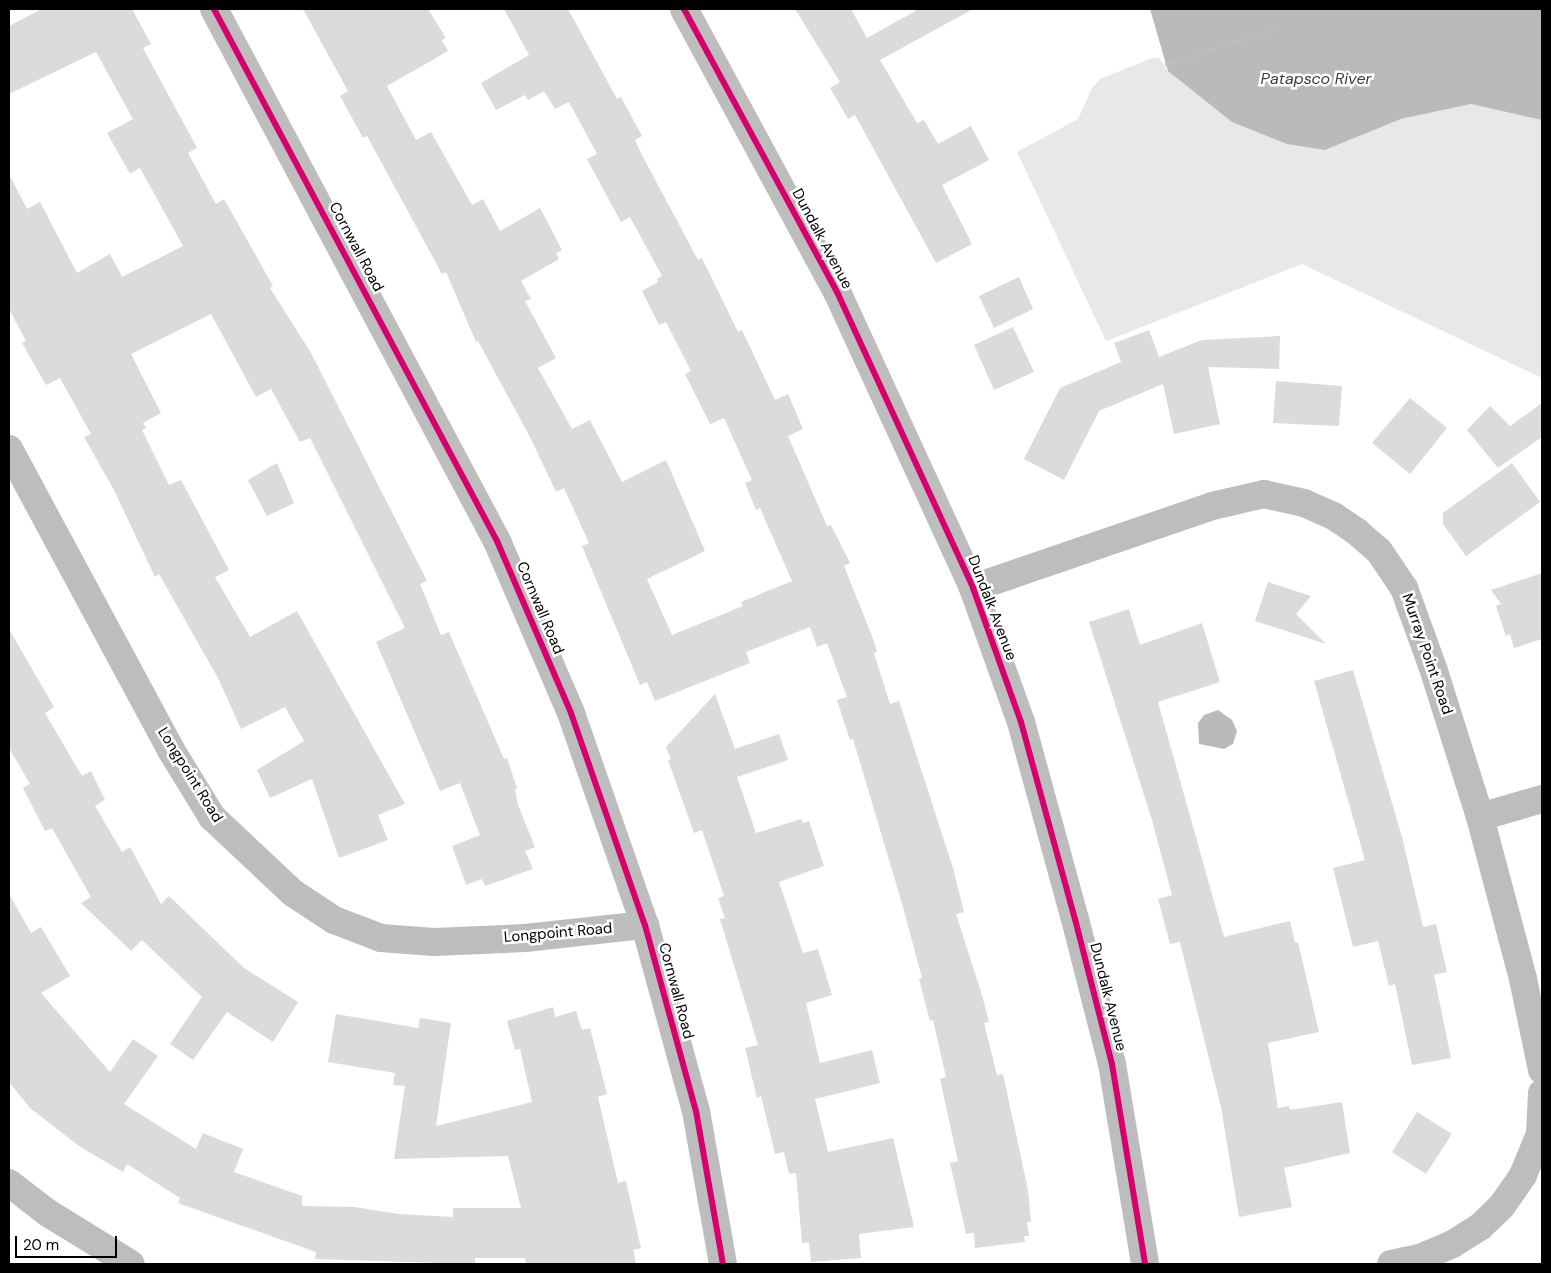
<!DOCTYPE html>
<html>
<head>
<meta charset="utf-8">
<style>
  body { margin:0 }
  #map { position:relative; width:1551px; height:1273px; overflow:hidden; background:#fff; font-family:"DM Sans",sans-serif }
  div>[style] { position:absolute }
  .green>* { inset:0; background:#e8e8e8 }
  .water>* { inset:0; background:#bababa }
  .building>* { inset:0; background:#dbdbdb }
  .path>* { height:3px; margin-top:-1.5px; transform-origin:0; background:repeating-linear-gradient(90deg,#c2c2c2 0 1px,transparent 0 3.5px) }
  .minor>* { height:28px; margin:-14px; padding:0 14px; transform-origin:14px; border-radius:14px; background:#bdbdbd }
  .cycleway>* { height:6px; margin:-3px; padding:0 3px; transform-origin:3px; border-radius:3px; background:#d6006c }
  span { translate:-50% -50%; white-space:nowrap; text-align:center; line-height:1.15; -webkit-text-stroke:5px #fff; paint-order:stroke }
  .street-label { font-size:15px; color:#000 }
  .water-label { font-size:16px; color:#3d3d3d; font-style:italic }
  .frame { position:absolute; inset:0; border:10px solid #000; pointer-events:none }
  .scale { position:absolute; left:15px; top:1236px; width:102px; height:22px; box-sizing:border-box; border:2px solid #000; border-top:0; padding-left:6px; font-size:15px; line-height:18px; white-space:nowrap; color:#000; -webkit-text-stroke:4px #fff; paint-order:stroke }
</style>
</head>
<body>
<div id="map">
  <div class="green">
    <i style="clip-path:polygon(1152px 58px,1159px 58px,1168px 71px,1325px 150px,1401px 119px,1471px 104px,1542px 120px,1542px 378px,1302px 264px,1106px 341px,1017px 152px,1078px 119px,1092px 88px,1100px 79px)"></i>
  </div>
  <div class="water">
    <i style="clip-path:polygon(1150px 9px,1542px 9px,1542px 120px,1471px 104px,1401px 119px,1325px 150px,1287px 144px,1232px 122px,1168px 71px)"></i>
    <i style="clip-path:polygon(1218px 710px,1232px 720px,1237px 731px,1233px 744px,1224px 749px,1199px 744px,1198px 723px,1204px 715px)"></i>
  </div>
  <div class="building">
    <i style="clip-path:polygon(42px 9px,132px 9px,151px 44px,143px 48px,197px 148px,188px 153px,216px 204px,224px 199px,273px 286px,270px 288px,311px 353px,427px 581px,420px 584px,441px 635px,449px 632px,504px 759px,507px 758px,517px 788px,515px 789px,518px 805px,535px 847px,525px 851px,533px 869px,485px 886px,482px 879px,466px 885px,452px 846px,480px 835px,460px 783px,440px 791px,376px 642px,405px 628px,310px 438px,300px 442px,271px 389px,256px 397px,211px 314px,131px 354px,161px 413px,143px 423px,146px 428px,142px 430px,169px 485px,181px 480px,229px 570px,215px 577px,250px 637px,297px 611px,405px 804px,378px 815px,388px 840px,339px 858px,312px 779px,270px 798px,257px 770px,304px 741px,285px 707px,241px 729px,218px 678px,159px 574px,155px 577px,114px 490px,84px 437px,91px 434px,60px 378px,46px 385px,22px 343px,26px 341px,9px 309px,9px 174px,27px 209px,40px 202px,77px 273px,110px 254px,122px 277px,183px 246px,140px 168px,130px 174px,107px 133px,133px 119px,96px 52px,9px 94px,9px 26px)"></i>
    <i style="clip-path:polygon(303px 9px,428px 9px,446px 38px,442px 40px,448px 51px,387px 86px,416px 140px,431px 132px,472px 205px,483px 199px,500px 231px,540px 208px,562px 250px,556px 253px,559px 259px,521px 281px,531px 299px,525px 301px,556px 358px,538px 368px,572px 429px,590px 420px,622px 482px,666px 460px,705px 551px,647px 579px,672px 635px,743px 606px,741px 602px,792px 581px,760px 508px,756px 510px,745px 483px,752px 480px,724px 418px,710px 424px,685px 374px,691px 371px,666px 322px,659px 325px,642px 291px,658px 282px,657px 279px,662px 276px,630px 217px,621px 222px,587px 159px,597px 154px,569px 102px,555px 109px,544px 91px,528px 100px,525px 95px,496px 110px,481px 83px,529px 55px,504px 9px,568px 9px,617px 99px,621px 97px,642px 136px,635px 140px,642px 155px,698px 260px,702px 258px,738px 332px,742px 330px,775px 400px,788px 394px,803px 429px,788px 436px,827px 526px,831px 525px,850px 563px,844px 566px,874px 641px,877px 652px,874px 653px,890px 704px,899px 701px,953px 868px,964px 912px,956px 914px,982px 995px,989px 1022px,984px 1023px,997px 1075px,1003px 1074px,1028px 1190px,1031px 1222px,1027px 1222px,1029px 1236px,1024px 1236px,1025px 1242px,975px 1248px,974px 1233px,966px 1234px,950px 1163px,958px 1161px,940px 1079px,946px 1077px,933px 1020px,930px 1021px,919px 979px,922px 978px,903px 907px,853px 739px,850px 740px,837px 700px,847px 697px,827px 643px,817px 647px,810px 627px,746px 652px,750px 663px,655px 701px,647px 682px,640px 685px,582px 546px,589px 543px,564px 488px,556px 492px,531px 439px,478px 341px,476px 342px,446px 272px,442px 274px,367px 136px,363px 138px,340px 96px,348px 91px)"></i>
    <i style="clip-path:polygon(795px 9px,851px 9px,867px 38px,919px 9px,973px 9px,880px 60px,917px 123px,924px 120px,938px 144px,971px 126px,989px 160px,942px 185px,972px 244px,936px 263px,855px 115px,848px 119px,830px 88px,840px 82px)"></i>
    <i style="clip-path:polygon(1019px 277px,1033px 309px,994px 328px,979px 296px)"></i>
    <i style="clip-path:polygon(1013px 327px,1034px 372px,994px 390px,974px 345px)"></i>
    <i style="clip-path:polygon(1149px 330px,1159px 357px,1202px 340px,1280px 336px,1279px 369px,1208px 367px,1220px 424px,1174px 434px,1163px 384px,1099px 411px,1064px 480px,1024px 459px,1060px 388px,1121px 362px,1114px 343px)"></i>
    <i style="clip-path:polygon(1276px 381px,1342px 386px,1339px 426px,1273px 423px)"></i>
    <i style="clip-path:polygon(1410px 398px,1447px 428px,1410px 474px,1372px 443px)"></i>
    <i style="clip-path:polygon(1542px 403px,1542px 437px,1498px 468px,1467px 430px,1490px 406px,1510px 426px)"></i>
    <i style="clip-path:polygon(277px 463px,294px 503px,267px 516px,248px 480px)"></i>
    <i style="clip-path:polygon(1512px 463px,1540px 502px,1466px 556px,1443px 524px,1443px 513px)"></i>
    <i style="clip-path:polygon(1542px 573px,1542px 639px,1514px 648px,1510px 634px,1506px 636px,1496px 606px,1501px 604px,1491px 590px)"></i>
    <i style="clip-path:polygon(1268px 582px,1311px 596px,1296px 614px,1326px 644px,1255px 621px)"></i>
    <i style="clip-path:polygon(1129px 609px,1140px 645px,1202px 623px,1220px 682px,1158px 702px,1224px 937px,1290px 921px,1295px 943px,1298px 942px,1319px 1032px,1268px 1043px,1278px 1108px,1289px 1106px,1290px 1110px,1342px 1102px,1350px 1153px,1284px 1168px,1292px 1207px,1239px 1217px,1221px 1107px,1180px 942px,1170px 944px,1158px 899px,1172px 895px,1152px 820px,1089px 622px)"></i>
    <i style="clip-path:polygon(9px 629px,54px 707px,45px 713px,82px 776px,91px 771px,105px 800px,95px 806px,122px 852px,130px 847px,161px 904px,169px 896px,244px 968px,298px 1002px,273px 1042px,227px 1012px,193px 1060px,170px 1044px,202px 997px,142px 940px,131px 951px,81px 903px,91px 897px,52px 828px,45px 831px,23px 788px,30px 784px,9px 748px)"></i>
    <i style="clip-path:polygon(1353px 670px,1402px 837px,1423px 927px,1436px 924px,1447px 972px,1434px 975px,1451px 1058px,1412px 1065px,1395px 984px,1389px 986px,1378px 941px,1353px 947px,1333px 868px,1365px 860px,1314px 681px)"></i>
    <i style="clip-path:polygon(715px 694px,735px 749px,779px 734px,788px 760px,737px 777px,756px 833px,801px 819px,803px 823px,809px 821px,824px 866px,779px 882px,803px 953px,818px 949px,832px 995px,806px 1003px,820px 1063px,872px 1050px,880px 1083px,815px 1099px,828px 1152px,893px 1138px,914px 1227px,859px 1234px,861px 1258px,811px 1262px,809px 1242px,802px 1243px,796px 1173px,789px 1174px,784px 1152px,775px 1154px,761px 1096px,757px 1098px,745px 1048px,758px 1045px,720px 919px,725px 918px,718px 898px,724px 896px,702px 830px,694px 833px,668px 760px,671px 759px,666px 747px)"></i>
    <i style="clip-path:polygon(9px 894px,31px 933px,41px 927px,70px 976px,41px 993px,110px 1072px,133px 1039px,158px 1056px,124px 1104px,196px 1149px,203px 1133px,243px 1149px,234px 1172px,302px 1196px,302px 1206px,354px 1207px,399px 1214px,453px 1217px,453px 1208px,521px 1208px,508px 1156px,394px 1159px,405px 1086px,393px 1085px,395px 1073px,328px 1062px,336px 1014px,418px 1028px,420px 1018px,451px 1023px,436px 1126px,532px 1102px,520px 1049px,515px 1050px,507px 1021px,553px 1007px,555px 1017px,576px 1011px,582px 1030px,590px 1028px,607px 1094px,598px 1097px,618px 1183px,626px 1181px,641px 1248px,633px 1250px,636px 1264px,526px 1264px,525px 1258px,475px 1258px,475px 1264px,315px 1259px,316px 1252px,178px 1203px,180px 1198px,127px 1164px,123px 1172px,79px 1146px,30px 1108px,9px 1082px)"></i>
    <i style="clip-path:polygon(1417px 1112px,1452px 1134px,1426px 1174px,1392px 1152px)"></i>
  </div>
  <div class="path">
    <i style="left:1165px;top:64px;width:113px;rotate:-17.5deg"></i>
  </div>
  <div class="minor">
    <i style="left:214px;top:9px;width:603px;rotate:61.99deg"></i>
    <i style="left:497px;top:541px;width:187px;rotate:66.7deg"></i>
    <i style="left:571px;top:713px;width:225px;rotate:70.8deg"></i>
    <i style="left:645px;top:925px;width:193px;rotate:74.7deg"></i>
    <i style="left:696px;top:1111px;width:155px;rotate:80deg"></i>
    <i style="left:684px;top:9px;width:324px;rotate:61.6deg"></i>
    <i style="left:838px;top:294px;width:324px;rotate:65.3deg"></i>
    <i style="left:973px;top:588px;width:142px;rotate:70.3deg"></i>
    <i style="left:1021px;top:722px;width:204px;rotate:74.7deg"></i>
    <i style="left:1075px;top:919px;width:150px;rotate:75.7deg"></i>
    <i style="left:1112px;top:1064px;width:203px;rotate:80.6deg"></i>
    <i style="left:9px;top:449px;width:342px;rotate:61.7deg"></i>
    <i style="left:171px;top:750px;width:79px;rotate:58.5deg"></i>
    <i style="left:212px;top:817px;width:111px;rotate:43.2deg"></i>
    <i style="left:293px;top:893px;width:49px;rotate:33.4deg"></i>
    <i style="left:334px;top:920px;width:50px;rotate:21deg"></i>
    <i style="left:381px;top:938px;width:53px;rotate:4.3deg"></i>
    <i style="left:434px;top:942px;width:91px;rotate:-2.5deg"></i>
    <i style="left:525px;top:938px;width:121px;rotate:-6.2deg"></i>
    <i style="left:973px;top:588px;width:253px;rotate:-18.9deg"></i>
    <i style="left:1212px;top:506px;width:53px;rotate:-13deg"></i>
    <i style="left:1264px;top:494px;width:41px;rotate:12.7deg"></i>
    <i style="left:1304px;top:503px;width:34px;rotate:24deg"></i>
    <i style="left:1335px;top:517px;width:27px;rotate:34deg"></i>
    <i style="left:1357px;top:532px;width:29px;rotate:41deg"></i>
    <i style="left:1379px;top:551px;width:45px;rotate:56deg"></i>
    <i style="left:1404px;top:588px;width:88px;rotate:70.1deg"></i>
    <i style="left:1434px;top:671px;width:153px;rotate:72.5deg"></i>
    <i style="left:1480px;top:817px;width:168px;rotate:75.1deg"></i>
    <i style="left:1523px;top:979px;width:93px;rotate:78.2deg"></i>
    <i style="left:1480px;top:817px;width:65px;rotate:-16.2deg"></i>
    <i style="left:9px;top:1183px;width:49px;rotate:37.6deg"></i>
    <i style="left:48px;top:1213px;width:97px;rotate:31.6deg"></i>
    <i style="left:1391px;top:1264px;width:30px;rotate:-12deg"></i>
    <i style="left:1420px;top:1258px;width:34px;rotate:-23deg"></i>
    <i style="left:1451px;top:1245px;width:34px;rotate:-32deg"></i>
    <i style="left:1480px;top:1227px;width:29px;rotate:-44deg"></i>
    <i style="left:1501px;top:1207px;width:39px;rotate:-55deg"></i>
    <i style="left:1523px;top:1175px;width:44px;rotate:-67.5deg"></i>
    <i style="left:1540px;top:1134px;width:41px;rotate:-87.2deg"></i>
  </div>
  <div class="cycleway">
    <i style="left:214px;top:9px;width:603px;rotate:61.99deg"></i>
    <i style="left:497px;top:541px;width:187px;rotate:66.7deg"></i>
    <i style="left:571px;top:713px;width:225px;rotate:70.8deg"></i>
    <i style="left:645px;top:925px;width:193px;rotate:74.7deg"></i>
    <i style="left:696px;top:1111px;width:155px;rotate:80deg"></i>
    <i style="left:684px;top:9px;width:324px;rotate:61.6deg"></i>
    <i style="left:838px;top:294px;width:324px;rotate:65.3deg"></i>
    <i style="left:973px;top:588px;width:142px;rotate:70.3deg"></i>
    <i style="left:1021px;top:722px;width:204px;rotate:74.7deg"></i>
    <i style="left:1075px;top:919px;width:150px;rotate:75.7deg"></i>
    <i style="left:1112px;top:1064px;width:203px;rotate:80.6deg"></i>
  </div>
  <div class="street-label">
    <span style="left:822px;top:239px;rotate:62deg">Dundalk Avenue</span>
    <span style="left:356px;top:247px;rotate:62deg">Cornwall Road</span>
    <span style="left:540px;top:608px;rotate:67deg">Cornwall Road</span>
    <span style="left:992px;top:608px;rotate:69deg">Dundalk Avenue</span>
    <span style="left:1427px;top:654px;rotate:71deg">Murray Point Road</span>
    <span style="left:190px;top:775px;rotate:58deg">Longpoint Road</span>
    <span style="left:558px;top:933px;rotate:-5deg">Longpoint Road</span>
    <span style="left:676px;top:991px;rotate:75deg">Cornwall Road</span>
    <span style="left:1108px;top:997px;rotate:76deg">Dundalk Avenue</span>
  </div>
  <div class="water-label">
    <span style="left:1316px;top:79px">Patapsco River</span>
  </div>
  <div class="frame"></div>
  <div class="scale">20 m</div>
</div>
</body>
</html>
